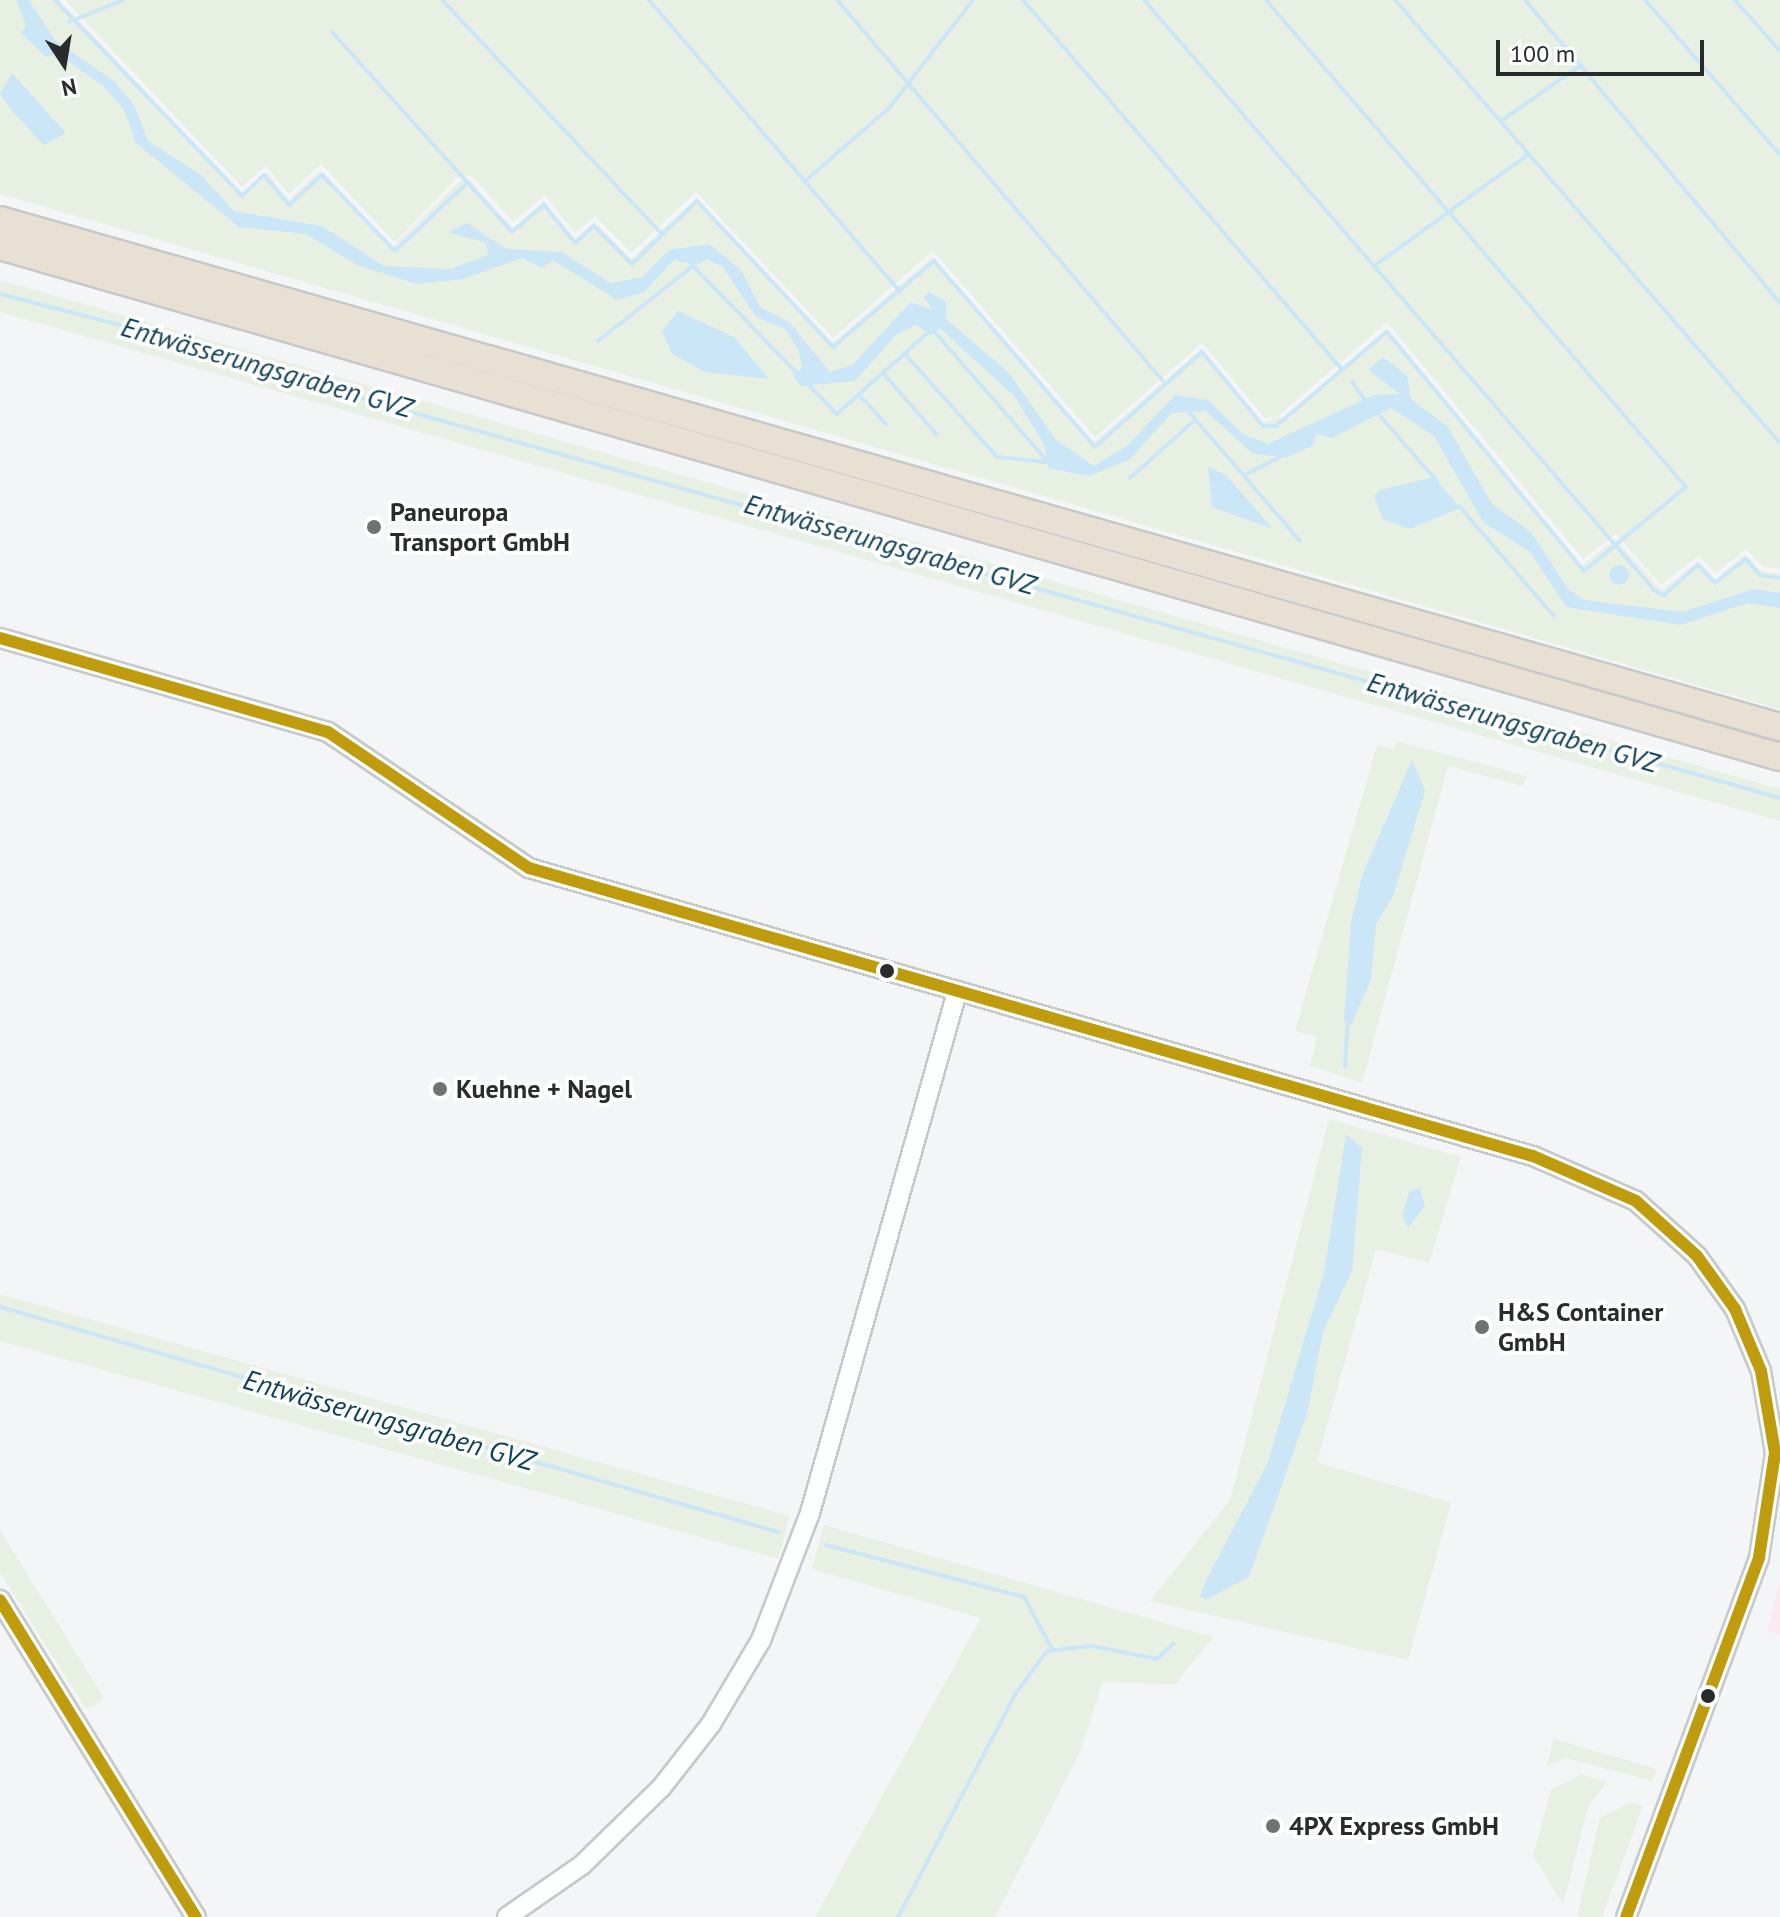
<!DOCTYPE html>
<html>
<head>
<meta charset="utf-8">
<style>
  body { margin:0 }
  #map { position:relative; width:1780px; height:1917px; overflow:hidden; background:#f4f5f7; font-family:"PT Sans",sans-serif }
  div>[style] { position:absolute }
  .commercial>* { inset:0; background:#f9ebf0 }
  .green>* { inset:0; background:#e8f0e4 }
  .water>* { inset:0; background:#cae6f7 }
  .round { border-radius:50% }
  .stream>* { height:4px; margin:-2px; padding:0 2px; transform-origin:2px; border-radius:2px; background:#cae6f7 }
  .roads { filter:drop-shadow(2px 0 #c7c8c9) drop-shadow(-2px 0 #c7c8c9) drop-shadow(0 2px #c7c8c9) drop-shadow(0 -2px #c7c8c9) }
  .minor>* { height:18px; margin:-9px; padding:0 9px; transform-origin:9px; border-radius:9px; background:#fdfefe }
  .highway>* { height:26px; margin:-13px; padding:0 13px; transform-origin:13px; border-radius:13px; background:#e8e1d3 }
  .bus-1>* { height:12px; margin:-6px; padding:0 6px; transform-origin:6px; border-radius:6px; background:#bf9c0d }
  .dots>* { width:22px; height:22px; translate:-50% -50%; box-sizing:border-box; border:4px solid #fff; border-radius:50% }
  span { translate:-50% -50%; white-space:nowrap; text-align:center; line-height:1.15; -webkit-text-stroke:7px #fff; paint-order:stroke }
  .poi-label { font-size:26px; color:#2a2b2c; font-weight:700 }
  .left { translate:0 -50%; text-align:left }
  .water-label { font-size:28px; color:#0f4259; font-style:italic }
  .north { position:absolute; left:24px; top:24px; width:80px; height:80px; -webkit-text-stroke:6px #fff; paint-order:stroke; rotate:168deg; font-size:22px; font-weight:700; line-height:32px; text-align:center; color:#2a2b2c }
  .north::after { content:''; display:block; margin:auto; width:28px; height:36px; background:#2a2b2c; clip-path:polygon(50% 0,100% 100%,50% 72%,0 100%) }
  .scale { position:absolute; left:1496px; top:40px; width:208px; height:36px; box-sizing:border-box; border:4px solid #2a2b2c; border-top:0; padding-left:10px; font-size:24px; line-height:28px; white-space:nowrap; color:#2a2b2c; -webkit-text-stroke:6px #fff; paint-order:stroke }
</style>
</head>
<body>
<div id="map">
  <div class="commercial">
    <i style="clip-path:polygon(1780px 1582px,1780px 1635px,1767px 1632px)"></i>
  </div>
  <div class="green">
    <i style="clip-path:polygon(0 0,59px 0,241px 193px,266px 172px,289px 200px,320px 170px,393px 246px,461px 180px,469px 180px,513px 228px,544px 201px,575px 239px,595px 222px,631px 259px,696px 198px,833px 343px,932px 257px,1094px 442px,1201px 349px,1263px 423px,1286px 415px,1387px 328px,1582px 565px,1615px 539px,1662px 590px,1698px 561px,1716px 579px,1745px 554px,1761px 571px,1780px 574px,1780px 709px,0 194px)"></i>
    <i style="clip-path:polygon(65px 0,1780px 0,1780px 569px,1763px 567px,1746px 549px,1716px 573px,1698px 556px,1661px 585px,1616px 534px,1583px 559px,1387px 322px,1277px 417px,1265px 418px,1202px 343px,1095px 437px,933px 251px,833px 338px,696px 192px,631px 253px,595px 216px,575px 233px,545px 195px,513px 222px,472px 176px,459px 176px,395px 242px,321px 164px,289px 194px,266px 166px,242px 187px)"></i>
    <i style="clip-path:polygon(0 280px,1780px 789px,1780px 821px,0 312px)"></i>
    <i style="clip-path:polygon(1397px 741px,1527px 776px,1523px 786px,1448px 766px,1362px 1083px,1310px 1066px,1317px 1037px,1295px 1031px,1377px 745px,1393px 749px)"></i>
    <i style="clip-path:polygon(1329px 1119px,1461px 1157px,1429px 1263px,1376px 1249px,1317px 1462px,1451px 1503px,1408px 1660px,1150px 1601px,1230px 1500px)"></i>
    <i style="clip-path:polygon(0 1294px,790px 1516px,778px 1559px,0 1341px)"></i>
    <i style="clip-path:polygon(824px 1525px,1213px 1637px,1175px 1684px,1103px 1682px,1080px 1752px,995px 1917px,815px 1917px,981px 1618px,812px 1569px)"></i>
    <i style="clip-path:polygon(0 1530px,104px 1698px,97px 1704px,86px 1709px,0 1573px)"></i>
    <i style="clip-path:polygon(1554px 1739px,1657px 1769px,1652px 1781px,1566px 1758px,1547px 1766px)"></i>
    <i style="clip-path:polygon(1581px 1774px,1607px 1782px,1588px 1807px,1563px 1904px,1533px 1856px,1551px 1790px)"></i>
    <i style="clip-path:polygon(1630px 1802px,1643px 1806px,1602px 1917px,1577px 1917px,1600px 1818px)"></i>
  </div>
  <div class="water">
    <i style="clip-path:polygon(16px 0,29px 0,55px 40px,115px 82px,134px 105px,148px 141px,201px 175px,234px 211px,322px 226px,384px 266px,451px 269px,488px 255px,486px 243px,448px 232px,467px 223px,506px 249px,562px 252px,610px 283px,642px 277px,669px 250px,709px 244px,741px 270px,760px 307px,790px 323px,830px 372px,852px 365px,911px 302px,933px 310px,924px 297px,929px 292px,946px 302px,946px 319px,1009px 373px,1056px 440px,1094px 466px,1128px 445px,1175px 395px,1208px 400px,1243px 434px,1268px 444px,1374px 395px,1400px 394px,1368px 370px,1383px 357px,1407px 376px,1411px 399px,1448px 427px,1492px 504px,1531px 532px,1568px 589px,1584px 600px,1682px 612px,1754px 589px,1780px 593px,1780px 608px,1748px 603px,1681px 625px,1566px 607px,1530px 552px,1483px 522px,1434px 436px,1391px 408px,1332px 438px,1317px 434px,1312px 446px,1287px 457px,1253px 454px,1206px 411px,1172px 413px,1129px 460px,1089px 476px,1048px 468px,1045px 446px,1015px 397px,940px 328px,931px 335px,916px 325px,896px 335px,855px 381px,801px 386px,793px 376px,802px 368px,799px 351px,785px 329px,756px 317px,723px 267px,707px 259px,697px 265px,674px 260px,644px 292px,617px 300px,553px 260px,542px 268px,522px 258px,463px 279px,416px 284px,357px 265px,306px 234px,239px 227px,136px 143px,124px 110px,103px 86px,58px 54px,46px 57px,21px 33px,26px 26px)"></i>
    <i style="clip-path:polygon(12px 73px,66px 133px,44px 145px,12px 111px,0 94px)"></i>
    <i style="clip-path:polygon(678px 311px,734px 337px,769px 379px,705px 372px,672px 354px,662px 331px)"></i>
    <i style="clip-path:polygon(1208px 467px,1226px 475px,1273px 529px,1212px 507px)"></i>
    <i style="clip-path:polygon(1434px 477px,1460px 508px,1409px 529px,1383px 519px,1374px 496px,1380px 490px)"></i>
    <i class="round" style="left:1609px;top:565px;width:20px;height:20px"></i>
    <i style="clip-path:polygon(1412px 760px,1425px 791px,1393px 896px,1376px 924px,1371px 980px,1351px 1025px,1344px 1020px,1351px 923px,1363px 873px)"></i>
    <i style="clip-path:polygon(1346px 1134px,1362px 1148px,1352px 1271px,1323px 1332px,1307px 1414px,1249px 1577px,1206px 1600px,1200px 1596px,1209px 1575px,1268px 1462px,1324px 1273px)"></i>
    <i style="clip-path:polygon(1420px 1188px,1425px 1206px,1408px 1228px,1402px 1216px,1409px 1192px)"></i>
  </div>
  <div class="stream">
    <i style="left:55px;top:0;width:271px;rotate:46.3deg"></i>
    <i style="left:242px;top:196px;width:30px;rotate:-44deg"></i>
    <i style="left:264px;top:175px;width:39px;rotate:50deg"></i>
    <i style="left:289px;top:205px;width:45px;rotate:-42.3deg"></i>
    <i style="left:322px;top:175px;width:105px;rotate:46.2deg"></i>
    <i style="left:395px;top:251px;width:99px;rotate:-43.4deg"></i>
    <i style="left:442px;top:0;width:321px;rotate:46.8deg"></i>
    <i style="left:649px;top:0;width:385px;rotate:49.3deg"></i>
    <i style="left:837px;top:0;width:501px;rotate:49.45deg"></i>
    <i style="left:1023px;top:0;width:488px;rotate:49.2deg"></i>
    <i style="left:1144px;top:0;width:781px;rotate:49.15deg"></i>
    <i style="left:1655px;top:591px;width:10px;rotate:24deg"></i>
    <i style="left:1664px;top:595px;width:45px;rotate:-41.4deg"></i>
    <i style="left:1698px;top:565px;width:25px;rotate:47deg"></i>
    <i style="left:1715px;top:583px;width:39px;rotate:-38deg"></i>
    <i style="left:1746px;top:559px;width:21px;rotate:49deg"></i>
    <i style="left:1760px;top:575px;width:20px;rotate:9deg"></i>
    <i style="left:1395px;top:0;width:587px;rotate:49.01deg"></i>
    <i style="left:1525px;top:0;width:396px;rotate:49.9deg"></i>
    <i style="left:1645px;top:0;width:206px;rotate:48.9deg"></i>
    <i style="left:1735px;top:0;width:68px;rotate:48.6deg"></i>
    <i style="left:69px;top:22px;width:58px;rotate:-22.2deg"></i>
    <i style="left:332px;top:32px;width:269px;rotate:48deg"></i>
    <i style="left:512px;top:232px;width:42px;rotate:-40.2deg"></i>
    <i style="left:544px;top:205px;width:49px;rotate:50.8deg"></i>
    <i style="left:575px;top:243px;width:25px;rotate:-42deg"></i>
    <i style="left:594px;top:226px;width:54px;rotate:45deg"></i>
    <i style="left:632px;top:264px;width:91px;rotate:-44.1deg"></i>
    <i style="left:697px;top:201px;width:200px;rotate:47deg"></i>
    <i style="left:833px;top:347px;width:133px;rotate:-40.4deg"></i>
    <i style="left:934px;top:261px;width:246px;rotate:49.1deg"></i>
    <i style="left:1095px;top:447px;width:143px;rotate:-41.6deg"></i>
    <i style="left:1202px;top:352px;width:96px;rotate:50.5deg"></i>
    <i style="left:1263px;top:426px;width:13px"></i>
    <i style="left:1276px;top:426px;width:145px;rotate:-40.3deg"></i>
    <i style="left:1387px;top:332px;width:310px;rotate:50.5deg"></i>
    <i style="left:1584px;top:571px;width:132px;rotate:-39.5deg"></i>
    <i style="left:1686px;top:487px;width:643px;rotate:-130.78deg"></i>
    <i style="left:1501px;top:121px;width:98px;rotate:-35deg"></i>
    <i style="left:804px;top:182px;width:113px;rotate:-41deg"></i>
    <i style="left:889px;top:108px;width:137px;rotate:-52.1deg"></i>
    <i style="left:688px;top:261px;width:214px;rotate:45.8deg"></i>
    <i style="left:837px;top:414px;width:127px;rotate:-41.8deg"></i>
    <i style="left:1374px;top:266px;width:191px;rotate:-35.9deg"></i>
    <i style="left:0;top:294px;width:244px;rotate:14.5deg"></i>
    <i style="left:236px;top:355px;width:19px;rotate:39deg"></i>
    <i style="left:251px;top:367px;width:1589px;rotate:15.74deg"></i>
    <i style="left:932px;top:329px;width:175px;rotate:48.9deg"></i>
    <i style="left:598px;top:341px;width:121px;rotate:-38.3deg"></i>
    <i style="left:904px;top:353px;width:140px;rotate:48.2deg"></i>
    <i style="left:997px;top:457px;width:50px;rotate:5.7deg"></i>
    <i style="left:883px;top:373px;width:82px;rotate:48.9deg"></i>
    <i style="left:1352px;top:382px;width:27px;rotate:54deg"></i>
    <i style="left:859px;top:395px;width:40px;rotate:47deg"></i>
    <i style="left:1189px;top:412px;width:170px;rotate:49.3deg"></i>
    <i style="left:1380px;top:416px;width:86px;rotate:48.8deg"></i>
    <i style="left:1243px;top:476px;width:52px;rotate:-27.6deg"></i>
    <i style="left:1130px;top:478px;width:86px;rotate:-41.7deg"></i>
    <i style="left:1459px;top:506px;width:145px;rotate:49.2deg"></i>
    <i style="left:1431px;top:711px;width:11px;rotate:-75deg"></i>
    <i style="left:1345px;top:1066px;width:48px;rotate:-86.4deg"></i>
    <i style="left:0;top:1307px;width:810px;rotate:16.13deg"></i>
    <i style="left:826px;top:1545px;width:205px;rotate:14.7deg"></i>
    <i style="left:1024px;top:1597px;width:59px;rotate:61.7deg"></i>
    <i style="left:898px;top:1917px;width:253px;rotate:-62.2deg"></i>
    <i style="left:1016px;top:1693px;width:52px;rotate:-53.6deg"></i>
    <i style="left:1047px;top:1651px;width:45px;rotate:-6.3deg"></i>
    <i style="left:1092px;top:1646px;width:66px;rotate:11.3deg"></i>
    <i style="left:1157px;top:1659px;width:23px;rotate:-43deg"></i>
  </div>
  <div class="roads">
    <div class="minor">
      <i style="left:0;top:638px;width:341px;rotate:16deg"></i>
      <i style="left:328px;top:732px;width:243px;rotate:34.1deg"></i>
      <i style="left:529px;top:868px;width:1044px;rotate:16.01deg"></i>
      <i style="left:1533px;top:1156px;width:112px;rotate:23.6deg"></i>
      <i style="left:1636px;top:1201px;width:82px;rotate:42deg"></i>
      <i style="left:1697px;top:1256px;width:65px;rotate:54.4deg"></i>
      <i style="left:1735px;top:1309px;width:67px;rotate:67.2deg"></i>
      <i style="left:1761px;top:1371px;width:83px;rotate:80.3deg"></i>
      <i style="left:1775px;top:1453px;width:106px;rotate:98.7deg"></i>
      <i style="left:1759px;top:1558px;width:383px;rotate:110.3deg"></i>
      <i style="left:0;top:1600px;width:373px;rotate:58.3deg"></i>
      <i style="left:507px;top:1917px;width:91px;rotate:-34.7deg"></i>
      <i style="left:582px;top:1865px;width:110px;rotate:-44.3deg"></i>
      <i style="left:661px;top:1788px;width:81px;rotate:-52deg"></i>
      <i style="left:711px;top:1724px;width:98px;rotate:-59.2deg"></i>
      <i style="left:761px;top:1640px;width:136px;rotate:-68.9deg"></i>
      <i style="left:810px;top:1513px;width:541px;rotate:-74.24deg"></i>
    </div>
    <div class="highway">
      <i style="left:0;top:220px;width:1851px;rotate:15.9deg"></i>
      <i style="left:0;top:246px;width:1852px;rotate:16.02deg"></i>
    </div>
  </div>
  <div class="bus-1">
    <i style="left:0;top:638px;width:341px;rotate:16deg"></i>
    <i style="left:328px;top:732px;width:243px;rotate:34.1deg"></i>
    <i style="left:529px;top:868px;width:1044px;rotate:16.01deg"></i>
    <i style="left:1533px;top:1156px;width:112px;rotate:23.6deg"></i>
    <i style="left:1636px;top:1201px;width:82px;rotate:42deg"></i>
    <i style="left:1697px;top:1256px;width:65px;rotate:54.4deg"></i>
    <i style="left:1735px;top:1309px;width:67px;rotate:67.2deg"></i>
    <i style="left:1761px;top:1371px;width:83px;rotate:80.3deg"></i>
    <i style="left:1775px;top:1453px;width:106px;rotate:98.7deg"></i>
    <i style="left:1759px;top:1558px;width:383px;rotate:110.3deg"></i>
    <i style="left:0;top:1600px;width:373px;rotate:58.3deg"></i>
  </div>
  <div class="dots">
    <i style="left:374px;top:527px;background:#717273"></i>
    <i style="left:887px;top:971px;background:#2a2b2c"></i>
    <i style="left:440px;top:1089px;background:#717273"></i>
    <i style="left:1482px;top:1327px;background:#717273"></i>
    <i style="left:1708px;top:1696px;background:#2a2b2c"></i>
    <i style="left:1273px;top:1826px;background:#717273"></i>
  </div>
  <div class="poi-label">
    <span class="left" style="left:390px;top:527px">Paneuropa<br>Transport GmbH</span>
    <span class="left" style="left:456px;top:1089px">Kuehne + Nagel</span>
    <span class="left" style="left:1498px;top:1327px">H&amp;S Container<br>GmbH</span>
    <span class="left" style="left:1289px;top:1826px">4PX Express GmbH</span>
  </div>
  <div class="water-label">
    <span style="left:267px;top:367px;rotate:16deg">Entwässerungsgraben GVZ</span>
    <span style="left:890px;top:544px;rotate:16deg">Entwässerungsgraben GVZ</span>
    <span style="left:1513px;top:722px;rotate:16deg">Entwässerungsgraben GVZ</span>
    <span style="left:389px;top:1420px;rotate:16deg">Entwässerungsgraben GVZ</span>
  </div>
  <div class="north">N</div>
  <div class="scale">100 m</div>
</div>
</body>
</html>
